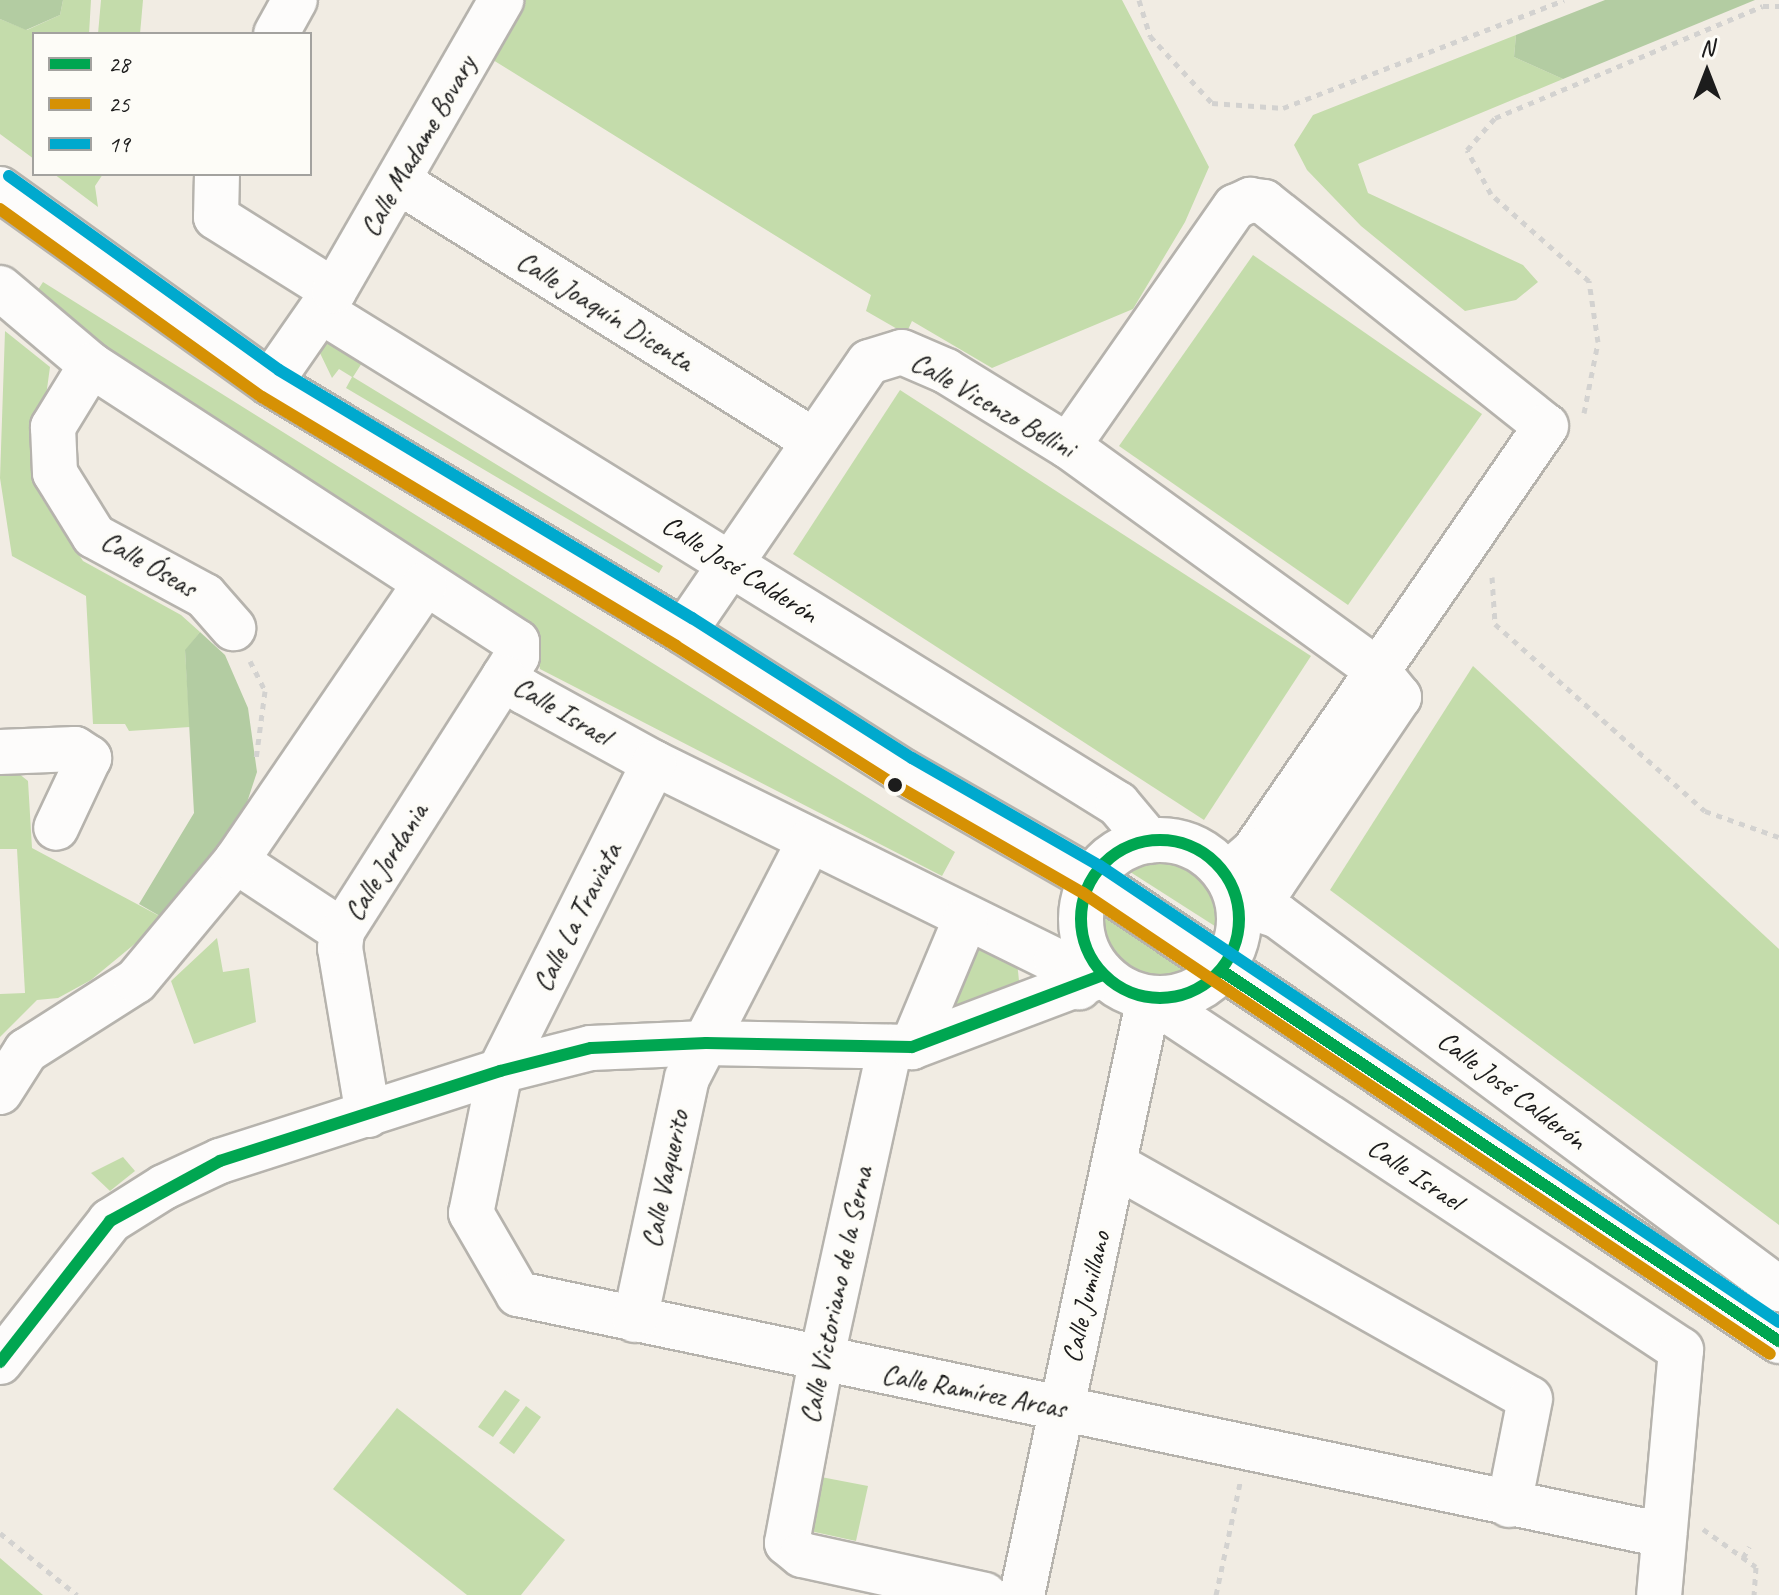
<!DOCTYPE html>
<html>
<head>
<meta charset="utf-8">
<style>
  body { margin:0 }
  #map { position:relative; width:1779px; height:1595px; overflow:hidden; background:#f1ece3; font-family:Caveat,sans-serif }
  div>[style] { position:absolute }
  .green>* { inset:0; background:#c4dcab }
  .forest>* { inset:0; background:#b3cca2 }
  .path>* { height:5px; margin-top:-2.5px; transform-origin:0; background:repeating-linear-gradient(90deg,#d3d2d0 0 6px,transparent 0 12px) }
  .roads { filter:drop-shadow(2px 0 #b6b3ad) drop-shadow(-2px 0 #b6b3ad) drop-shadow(0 2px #b6b3ad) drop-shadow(0 -2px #b6b3ad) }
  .minor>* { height:44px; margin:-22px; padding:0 22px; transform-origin:22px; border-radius:22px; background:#fdfcfb }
  .minor>.ring { margin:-22px; padding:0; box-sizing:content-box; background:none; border:44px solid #fdfcfb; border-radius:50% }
  .major>* { height:44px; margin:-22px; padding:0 22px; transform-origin:22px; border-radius:22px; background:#fdfcfb }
  .bus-1>* { height:12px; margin:-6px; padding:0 6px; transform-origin:6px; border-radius:6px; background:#00a651 }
  .bus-1>.ring { margin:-6px; padding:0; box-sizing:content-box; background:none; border:12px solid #00a651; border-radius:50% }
  .bus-2>* { height:12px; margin:-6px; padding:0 6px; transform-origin:6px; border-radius:6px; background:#d69104 }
  .bus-3>* { height:12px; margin:-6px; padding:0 6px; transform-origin:6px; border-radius:6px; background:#00a9ce }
  .dots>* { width:22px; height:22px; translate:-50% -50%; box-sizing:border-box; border:4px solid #fdfcf7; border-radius:50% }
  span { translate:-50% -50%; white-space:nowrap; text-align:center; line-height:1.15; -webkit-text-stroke:7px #fdfcf7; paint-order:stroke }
  .street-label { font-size:28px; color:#1c1c1c }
  .legend { position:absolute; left:32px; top:32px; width:280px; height:144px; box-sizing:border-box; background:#fdfcf7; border:2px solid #a3a29f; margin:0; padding:10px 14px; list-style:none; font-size:24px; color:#1c1c1c }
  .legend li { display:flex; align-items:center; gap:16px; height:40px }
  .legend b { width:40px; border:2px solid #a3a29f }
  .north { position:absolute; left:1667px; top:32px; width:80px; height:80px; -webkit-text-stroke:6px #fdfcf7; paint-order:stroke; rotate:0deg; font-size:22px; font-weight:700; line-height:32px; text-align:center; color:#1c1c1c }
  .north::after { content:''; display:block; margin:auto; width:28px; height:36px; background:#1c1c1c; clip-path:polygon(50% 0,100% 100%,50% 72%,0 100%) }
</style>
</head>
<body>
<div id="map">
  <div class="green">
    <i style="clip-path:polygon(63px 0,91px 0,89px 34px,34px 34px,34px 159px,0 134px,0 19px,27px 30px,60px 15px)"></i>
    <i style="clip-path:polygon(101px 0,143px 0,140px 34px,98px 34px)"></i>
    <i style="clip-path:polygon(522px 0,1122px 0,1209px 167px,1185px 222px,1133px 309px,992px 368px,912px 321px,906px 334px,866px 311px,871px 295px,493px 60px,505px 41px,499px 37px)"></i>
    <i style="clip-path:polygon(1516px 35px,1514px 57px,1563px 79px,1358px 164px,1368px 193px,1523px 265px,1538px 282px,1516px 300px,1465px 311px,1361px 226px,1307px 170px,1294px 145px,1313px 115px)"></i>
    <i style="clip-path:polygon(54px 174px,103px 174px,95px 186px,98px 207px)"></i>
    <i style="clip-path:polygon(1253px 255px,1482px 414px,1348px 605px,1119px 446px)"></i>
    <i style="clip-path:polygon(43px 282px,955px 852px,942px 876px,540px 669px,535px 641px,109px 362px,32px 299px)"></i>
    <i style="clip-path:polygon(5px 331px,50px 367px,40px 440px,41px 497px,83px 561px,181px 615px,200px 632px,185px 651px,190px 727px,129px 731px,125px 724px,93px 724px,86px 596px,12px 556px,0 478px)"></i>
    <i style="clip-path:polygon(327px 340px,367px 355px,353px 377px,663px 566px,659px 573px,346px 388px,352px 377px,339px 369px,332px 378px,319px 351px)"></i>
    <i style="clip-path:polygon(900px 390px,1311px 656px,1204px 820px,793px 554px)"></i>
    <i style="clip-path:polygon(1473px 666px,1779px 949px,1779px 1225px,1330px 890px)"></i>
    <i style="clip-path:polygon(18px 773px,28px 781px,32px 848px,165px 919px,91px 980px,58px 998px,37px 1000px,0 1037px,0 994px,25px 993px,17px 849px,0 849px,0 774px)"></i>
    <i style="clip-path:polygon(1164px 852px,1192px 859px,1209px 873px,1225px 916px,1221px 930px,1124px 868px,1139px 856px)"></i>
    <i style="clip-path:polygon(1106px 914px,1190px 966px,1182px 980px,1156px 985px,1125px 975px,1102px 950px,1099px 931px)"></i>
    <i style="clip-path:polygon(217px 938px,223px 972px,249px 968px,256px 1022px,194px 1044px,171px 981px)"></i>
    <i style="clip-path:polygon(972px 942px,1017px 962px,1020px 990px,943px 1017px)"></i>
    <i style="clip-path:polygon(123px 1157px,135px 1171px,110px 1191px,91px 1173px)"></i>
    <i style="clip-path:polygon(505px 1390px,520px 1400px,493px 1437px,478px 1427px)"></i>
    <i style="clip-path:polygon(526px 1406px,541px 1417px,514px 1454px,499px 1443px)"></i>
    <i style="clip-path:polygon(397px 1408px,565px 1540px,521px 1595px,467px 1595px,333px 1489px)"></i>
    <i style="clip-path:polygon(821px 1477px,868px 1486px,856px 1541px,810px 1531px)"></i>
    <i style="clip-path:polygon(0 1558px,43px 1595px,0 1595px)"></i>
  </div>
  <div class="forest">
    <i style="clip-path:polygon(0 0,63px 0,60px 15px,26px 30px,0 19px)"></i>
    <i style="clip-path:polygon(1605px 0,1755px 0,1563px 79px,1514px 57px,1516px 35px)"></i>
    <i style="clip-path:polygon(200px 632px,225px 655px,248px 708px,257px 772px,231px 851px,165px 919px,139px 904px,194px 813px,185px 650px)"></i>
  </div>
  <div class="path">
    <i style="left:1139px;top:0;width:38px;rotate:73deg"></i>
    <i style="left:1150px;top:36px;width:91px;rotate:47.2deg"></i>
    <i style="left:1212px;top:103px;width:71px;rotate:4deg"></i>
    <i style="left:1283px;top:108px;width:301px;rotate:-21deg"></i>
    <i style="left:1584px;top:413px;width:72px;rotate:-78.8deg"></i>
    <i style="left:1598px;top:342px;width:62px;rotate:-98.4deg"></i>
    <i style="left:1589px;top:281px;width:131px;rotate:-138.4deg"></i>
    <i style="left:1491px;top:194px;width:50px;rotate:-118.6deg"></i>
    <i style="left:1467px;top:150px;width:43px;rotate:-48.8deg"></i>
    <i style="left:1495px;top:118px;width:290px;rotate:-22.7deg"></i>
    <i style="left:1763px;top:6px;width:16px"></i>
    <i style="left:1492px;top:577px;width:47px;rotate:86.3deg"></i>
    <i style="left:1495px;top:624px;width:281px;rotate:41.7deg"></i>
    <i style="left:1705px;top:811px;width:78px;rotate:19.4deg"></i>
    <i style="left:250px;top:661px;width:34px;rotate:63deg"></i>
    <i style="left:265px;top:691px;width:69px;rotate:97.5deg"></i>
    <i style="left:1703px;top:1529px;width:65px;rotate:35.6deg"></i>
    <i style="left:1756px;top:1567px;width:28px;rotate:94deg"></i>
    <i style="left:0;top:1533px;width:99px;rotate:38.8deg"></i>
    <i style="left:1743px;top:1558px;width:13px;rotate:-61deg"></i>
    <i style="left:1216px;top:1595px;width:115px;rotate:-77.9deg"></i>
  </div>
  <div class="roads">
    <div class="minor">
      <i style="left:276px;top:34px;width:39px;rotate:-61deg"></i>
      <i style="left:217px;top:174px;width:43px;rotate:91.3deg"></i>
      <i style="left:216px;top:217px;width:139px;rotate:32.1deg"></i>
      <i style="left:398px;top:181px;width:488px;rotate:32deg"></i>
      <i style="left:0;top:288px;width:119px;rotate:40.2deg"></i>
      <i style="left:91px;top:365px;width:508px;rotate:33.03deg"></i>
      <i style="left:517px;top:642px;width:14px;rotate:90deg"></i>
      <i style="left:517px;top:656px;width:25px;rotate:122deg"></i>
      <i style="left:504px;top:677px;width:26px;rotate:36deg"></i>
      <i style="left:525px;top:692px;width:147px;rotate:28.8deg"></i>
      <i style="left:654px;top:763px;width:448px;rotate:26.2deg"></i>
      <i style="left:1056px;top:961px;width:35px;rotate:49deg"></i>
      <i style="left:321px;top:311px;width:937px;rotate:31.74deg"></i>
      <i style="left:1118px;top:804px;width:48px;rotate:50deg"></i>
      <i style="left:91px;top:365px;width:73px;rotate:121.5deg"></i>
      <i style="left:53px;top:427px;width:46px;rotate:87.5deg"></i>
      <i style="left:55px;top:473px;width:74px;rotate:58.2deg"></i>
      <i style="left:94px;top:536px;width:126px;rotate:28.4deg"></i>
      <i style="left:205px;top:596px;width:43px;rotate:48.8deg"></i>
      <i style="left:270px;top:383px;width:112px;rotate:-55.2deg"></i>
      <i style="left:334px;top:291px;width:336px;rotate:-60.1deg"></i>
      <i style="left:1068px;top:446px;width:292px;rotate:-55.1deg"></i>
      <i style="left:1235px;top:207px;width:17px;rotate:-25deg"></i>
      <i style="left:1250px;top:200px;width:14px;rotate:8deg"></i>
      <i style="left:1264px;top:202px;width:360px;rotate:38.5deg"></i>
      <i style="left:1546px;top:426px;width:516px;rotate:124.49deg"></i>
      <i style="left:1254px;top:851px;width:37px;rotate:139deg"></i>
      <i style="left:684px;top:632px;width:327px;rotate:-55.6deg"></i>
      <i style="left:869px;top:362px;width:34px;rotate:-17deg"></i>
      <i style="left:902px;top:352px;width:48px;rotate:23.4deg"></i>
      <i style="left:946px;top:371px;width:143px;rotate:31.6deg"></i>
      <i style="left:1068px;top:446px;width:382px;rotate:35.9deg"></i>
      <i style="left:1377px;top:670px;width:35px;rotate:51deg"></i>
      <i style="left:1399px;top:697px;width:225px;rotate:124.1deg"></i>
      <i style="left:1273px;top:883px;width:39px;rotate:150deg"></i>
      <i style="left:0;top:752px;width:75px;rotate:-2.3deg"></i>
      <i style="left:75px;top:749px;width:17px;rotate:33deg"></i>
      <i style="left:89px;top:758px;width:77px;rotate:115.2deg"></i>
      <i style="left:654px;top:763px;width:344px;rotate:116.6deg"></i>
      <i style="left:500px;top:1071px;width:145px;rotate:101.5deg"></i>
      <i style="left:471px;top:1213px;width:94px;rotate:59.9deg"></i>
      <i style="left:518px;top:1294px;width:1171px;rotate:11.88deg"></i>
      <i class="ring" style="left:1081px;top:840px;width:114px;height:114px"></i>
      <i style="left:236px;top:861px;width:127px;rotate:33.4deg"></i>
      <i style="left:1239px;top:903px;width:41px;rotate:18.4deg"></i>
      <i style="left:1278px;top:916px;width:625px;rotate:36.67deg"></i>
      <i style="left:1149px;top:998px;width:638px;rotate:33.49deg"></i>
      <i style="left:1681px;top:1350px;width:246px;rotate:95.1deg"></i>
      <i style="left:890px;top:1047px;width:321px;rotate:102.4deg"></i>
      <i style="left:821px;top:1361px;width:185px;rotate:100.6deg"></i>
      <i style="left:787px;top:1543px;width:19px;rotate:39deg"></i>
      <i style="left:802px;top:1555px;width:187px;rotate:12.3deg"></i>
      <i style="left:912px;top:1047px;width:138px;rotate:-67.3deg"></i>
      <i style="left:0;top:1092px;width:49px;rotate:-57.6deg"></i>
      <i style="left:26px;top:1051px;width:130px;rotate:-32.5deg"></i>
      <i style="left:136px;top:981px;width:156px;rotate:-50.2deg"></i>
      <i style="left:236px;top:861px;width:335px;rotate:-55.7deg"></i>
      <i style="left:368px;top:1115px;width:169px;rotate:-99.5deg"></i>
      <i style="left:340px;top:948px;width:17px;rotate:-83deg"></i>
      <i style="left:342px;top:931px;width:301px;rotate:-57.5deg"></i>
      <i style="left:1115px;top:1165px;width:476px;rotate:29.4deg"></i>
      <i style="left:1530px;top:1399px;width:108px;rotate:101.2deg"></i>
      <i style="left:635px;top:1320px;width:248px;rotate:-77.9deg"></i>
      <i style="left:687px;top:1078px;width:266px;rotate:-62.7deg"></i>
      <i style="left:0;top:1362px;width:179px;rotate:-52deg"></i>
      <i style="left:110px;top:1221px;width:64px;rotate:-32.2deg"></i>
      <i style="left:164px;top:1187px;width:62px;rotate:-24.9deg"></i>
      <i style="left:220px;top:1161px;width:294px;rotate:-17.8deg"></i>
      <i style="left:500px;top:1071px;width:94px;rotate:-14.2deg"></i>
      <i style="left:591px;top:1048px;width:115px;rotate:-2.5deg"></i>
      <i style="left:706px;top:1043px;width:206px;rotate:1.1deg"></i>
      <i style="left:912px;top:1047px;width:204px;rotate:-20.7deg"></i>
      <i style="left:1022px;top:1595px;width:610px;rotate:-77.99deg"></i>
    </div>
    <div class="major">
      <i style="left:0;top:189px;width:332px;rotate:35.7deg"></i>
      <i style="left:270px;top:383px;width:483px;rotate:31deg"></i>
      <i style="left:684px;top:632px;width:261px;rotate:32.5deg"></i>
      <i style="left:904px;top:772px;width:215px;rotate:29.8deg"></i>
      <i style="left:1091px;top:879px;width:829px;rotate:33.88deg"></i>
    </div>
  </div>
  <div class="bus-1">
    <i class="ring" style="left:1081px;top:840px;width:146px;height:146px"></i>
    <i style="left:1222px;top:971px;width:669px;rotate:33.6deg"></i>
    <i style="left:0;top:1362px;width:179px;rotate:-52deg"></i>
    <i style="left:110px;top:1221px;width:125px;rotate:-28.6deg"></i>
    <i style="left:220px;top:1161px;width:294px;rotate:-17.8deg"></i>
    <i style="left:500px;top:1071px;width:94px;rotate:-14.2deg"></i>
    <i style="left:591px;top:1048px;width:115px;rotate:-2.5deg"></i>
    <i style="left:706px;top:1043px;width:206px;rotate:1.1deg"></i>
    <i style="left:912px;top:1047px;width:204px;rotate:-20.7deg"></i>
  </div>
  <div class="bus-2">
    <i style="left:0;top:209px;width:322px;rotate:35.7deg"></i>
    <i style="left:262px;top:397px;width:483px;rotate:31deg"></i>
    <i style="left:676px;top:646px;width:259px;rotate:32.4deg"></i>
    <i style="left:895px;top:785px;width:217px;rotate:29.9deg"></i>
    <i style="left:1083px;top:893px;width:827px;rotate:33.86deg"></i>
  </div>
  <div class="bus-3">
    <i style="left:9px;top:176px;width:332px;rotate:35.7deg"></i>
    <i style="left:279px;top:370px;width:482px;rotate:31deg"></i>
    <i style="left:692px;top:618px;width:261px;rotate:32.5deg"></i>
    <i style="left:912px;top:758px;width:217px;rotate:29.9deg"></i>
    <i style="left:1100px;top:866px;width:818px;rotate:33.88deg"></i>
  </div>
  <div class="dots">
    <i style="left:895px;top:785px;background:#1c1c1c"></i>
  </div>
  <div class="street-label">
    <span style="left:418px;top:146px;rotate:-60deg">Calle Madame Bovary</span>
    <span style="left:605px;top:311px;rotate:32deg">Calle Joaquín Dicenta</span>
    <span style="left:993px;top:405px;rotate:30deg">Calle Vicenzo Bellini</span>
    <span style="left:149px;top:564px;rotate:30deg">Calle Óseas</span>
    <span style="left:740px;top:569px;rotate:32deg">Calle José Calderón</span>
    <span style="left:562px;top:711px;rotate:31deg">Calle Israel</span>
    <span style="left:386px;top:862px;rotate:-58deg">Calle Jordania</span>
    <span style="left:577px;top:917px;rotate:-63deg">Calle La Traviata</span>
    <span style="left:1512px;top:1090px;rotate:37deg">Calle José Calderón</span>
    <span style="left:1415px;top:1174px;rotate:34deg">Calle Israel</span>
    <span style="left:665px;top:1179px;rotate:-78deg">Calle Vaquerito</span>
    <span style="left:836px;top:1295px;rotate:-78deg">Calle Victoriano de la Serna</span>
    <span style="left:1086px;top:1297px;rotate:-77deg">Calle Jumillano</span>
    <span style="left:974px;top:1391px;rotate:11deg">Calle Ramírez Arcas</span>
  </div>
  <ul class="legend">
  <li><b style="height:10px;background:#00a651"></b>28</li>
  <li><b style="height:10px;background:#d69104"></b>25</li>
  <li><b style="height:10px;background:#00a9ce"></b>19</li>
  </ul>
  <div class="north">N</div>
</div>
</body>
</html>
